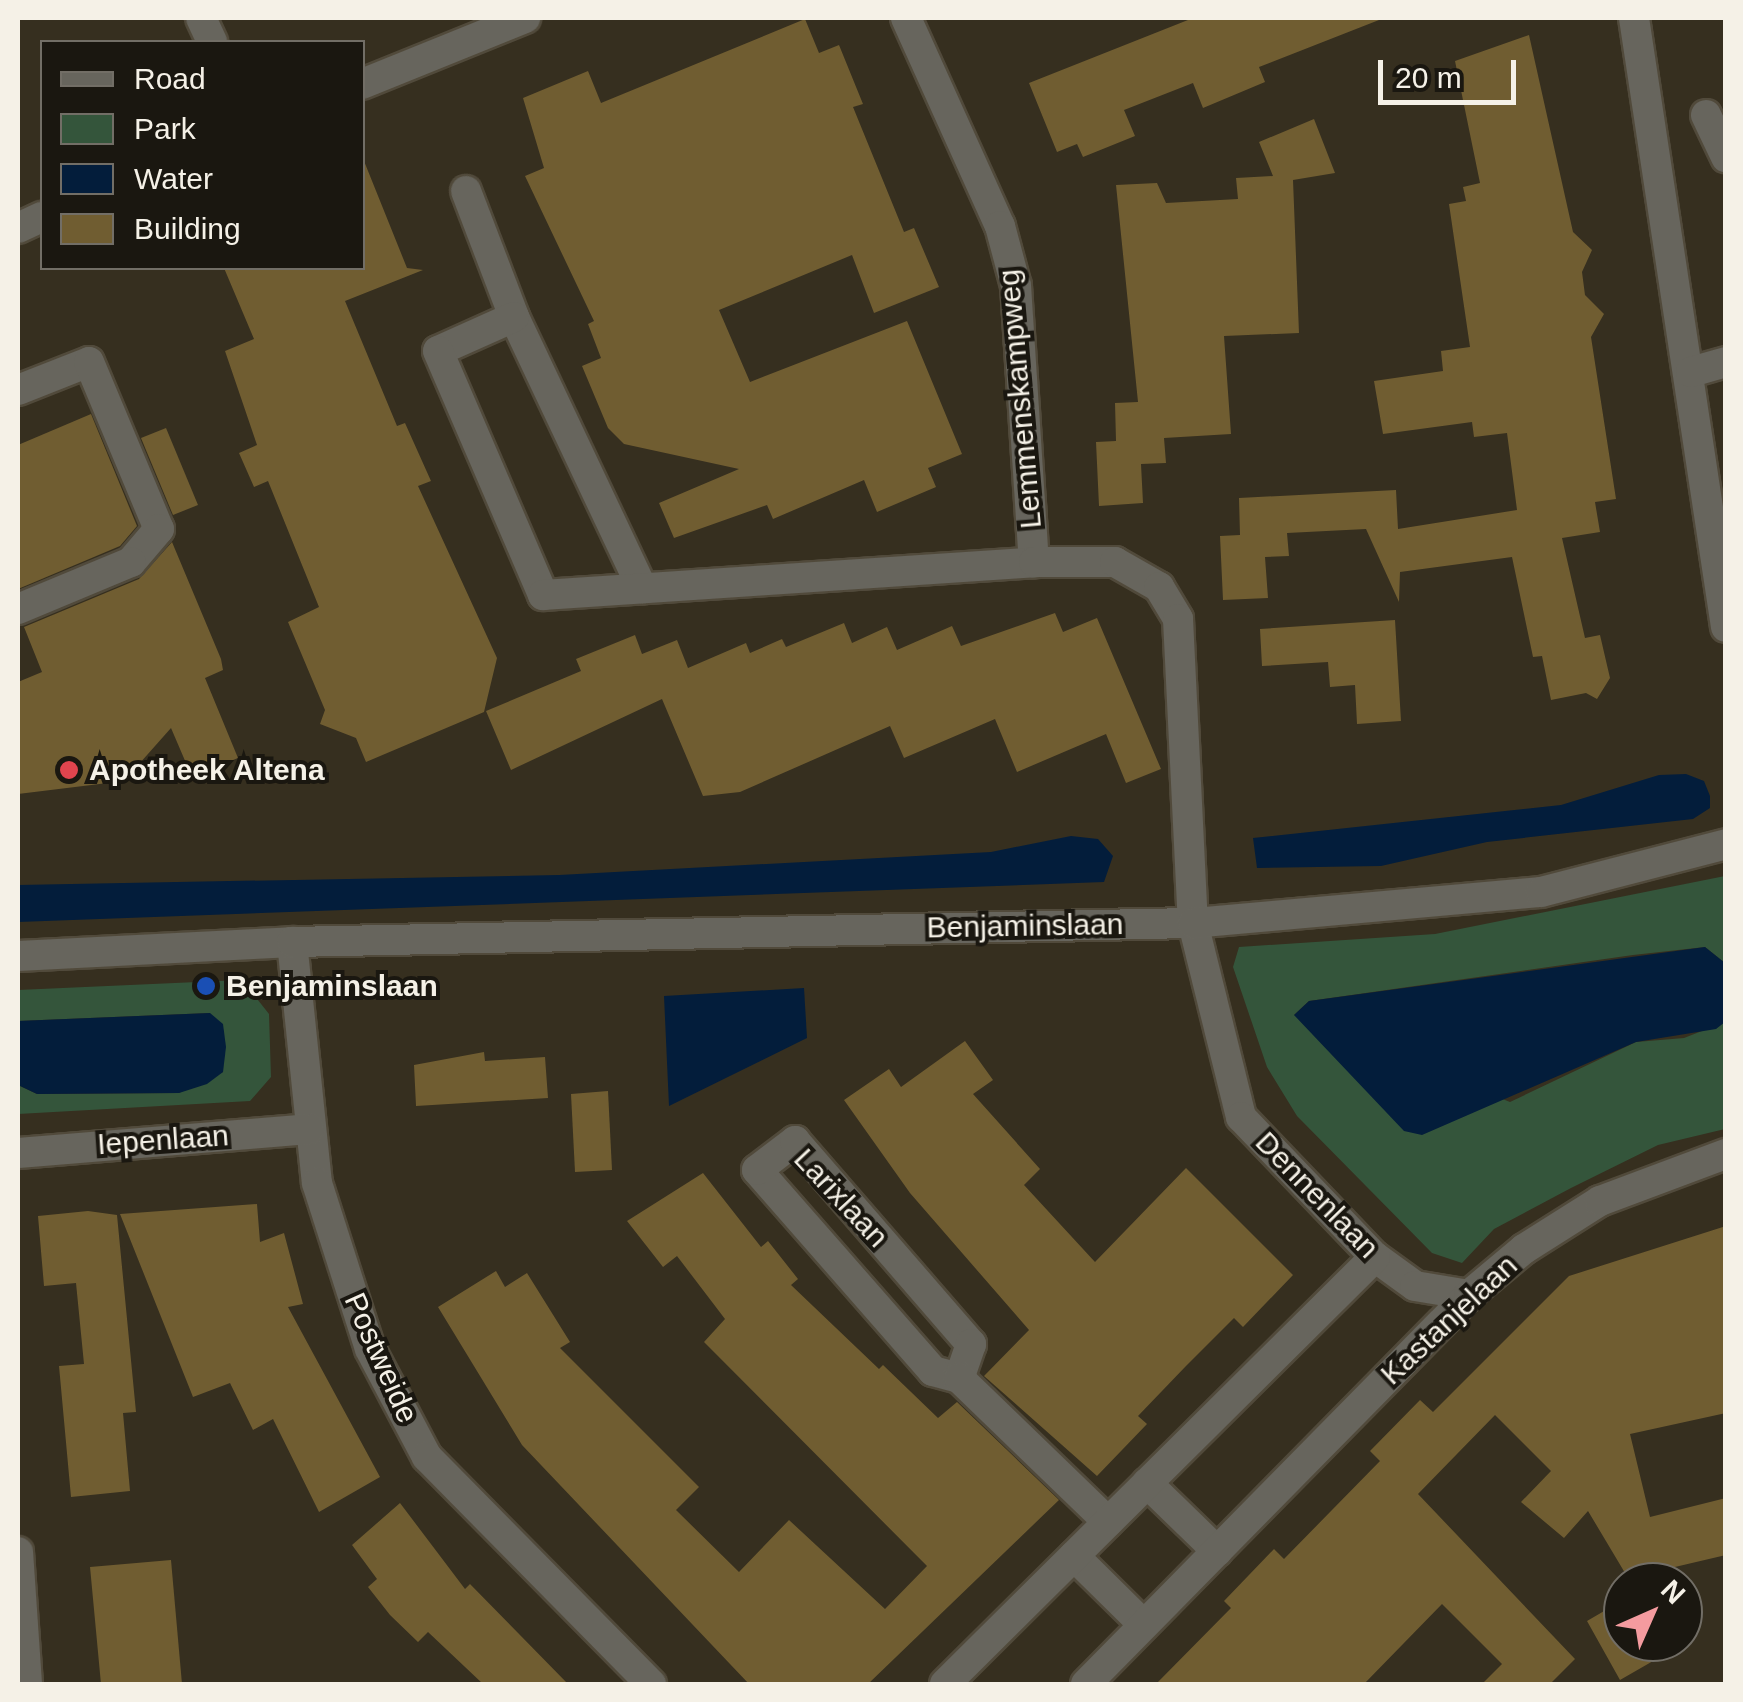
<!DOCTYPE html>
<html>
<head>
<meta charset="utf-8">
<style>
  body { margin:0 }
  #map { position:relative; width:1743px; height:1702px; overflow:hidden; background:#362f1f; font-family:Helvetica,sans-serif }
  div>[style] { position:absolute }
  .green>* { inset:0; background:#34553b }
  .water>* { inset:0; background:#031d3b }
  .building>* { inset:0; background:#705d31 }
  .roads { filter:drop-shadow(2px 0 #514a3b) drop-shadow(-2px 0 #514a3b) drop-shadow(0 2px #514a3b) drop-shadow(0 -2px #514a3b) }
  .minor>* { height:30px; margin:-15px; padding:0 15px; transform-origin:15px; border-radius:15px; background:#67655d }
  .dots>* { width:28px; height:28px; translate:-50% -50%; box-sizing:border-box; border:5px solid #1a1710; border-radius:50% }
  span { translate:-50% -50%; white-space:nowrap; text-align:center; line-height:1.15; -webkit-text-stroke:8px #1a1710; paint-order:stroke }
  .street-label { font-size:30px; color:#f5f1e7 }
  .poi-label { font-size:30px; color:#f5f1e7; font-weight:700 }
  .left { translate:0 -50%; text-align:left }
  .frame { position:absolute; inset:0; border:20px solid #f5f1e7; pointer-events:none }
  .legend { position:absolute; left:40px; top:40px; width:325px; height:230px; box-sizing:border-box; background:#1a1710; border:2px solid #726e66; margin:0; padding:12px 18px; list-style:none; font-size:30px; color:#f5f1e7 }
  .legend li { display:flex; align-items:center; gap:20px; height:50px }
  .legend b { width:50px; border:2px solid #726e66 }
  .north { position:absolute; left:1603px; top:1562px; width:100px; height:100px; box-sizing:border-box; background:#1a1710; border:2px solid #726e66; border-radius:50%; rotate:45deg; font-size:28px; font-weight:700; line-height:40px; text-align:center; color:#f5f1e7 }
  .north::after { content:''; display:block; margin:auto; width:35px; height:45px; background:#f49b9f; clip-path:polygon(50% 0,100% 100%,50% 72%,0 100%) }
  .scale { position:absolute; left:1378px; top:60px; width:138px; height:45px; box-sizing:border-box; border:5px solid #f5f1e7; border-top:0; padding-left:12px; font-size:30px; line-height:35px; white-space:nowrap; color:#f5f1e7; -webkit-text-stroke:8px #1a1710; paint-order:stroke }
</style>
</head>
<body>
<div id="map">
  <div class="green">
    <i style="clip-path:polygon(1725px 876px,1725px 963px,1705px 947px,1633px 955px,1309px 1001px,1294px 1015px,1510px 1102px,1636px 1042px,1684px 1038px,1725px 1022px,1725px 1129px,1658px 1145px,1571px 1188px,1494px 1229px,1462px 1263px,1432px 1253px,1297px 1116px,1267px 1067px,1233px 967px,1239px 947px,1435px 934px)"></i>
    <i style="clip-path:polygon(242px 980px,269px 1014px,271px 1077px,250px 1101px,18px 1114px,18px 1085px,37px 1094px,179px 1093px,223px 1072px,210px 1013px,18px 1021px,18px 990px)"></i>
  </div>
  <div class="water">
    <i style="clip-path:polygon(1686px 774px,1704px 781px,1710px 796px,1710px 808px,1693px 819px,1487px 842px,1381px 866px,1257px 868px,1253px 838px,1561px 805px,1659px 775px)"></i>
    <i style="clip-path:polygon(1071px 836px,1098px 839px,1113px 856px,1104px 882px,18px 922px,18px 885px,559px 875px,991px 852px)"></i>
    <i style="clip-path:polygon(1705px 947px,1725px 963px,1725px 1022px,1716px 1029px,1636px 1042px,1422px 1135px,1404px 1131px,1294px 1015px,1309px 1001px)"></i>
    <i style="clip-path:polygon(804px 988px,807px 1038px,669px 1106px,664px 996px)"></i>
    <i style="clip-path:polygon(210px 1013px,223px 1024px,226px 1047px,223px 1072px,207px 1084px,179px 1093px,37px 1094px,18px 1085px,18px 1021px)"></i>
  </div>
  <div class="building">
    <i style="clip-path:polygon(1193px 18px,1379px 20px,1259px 67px,1265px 82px,1203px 108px,1193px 83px,1124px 110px,1135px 136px,1083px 157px,1077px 144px,1057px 152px,1029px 83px)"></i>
    <i style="clip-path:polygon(805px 19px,819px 53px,839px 45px,863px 104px,853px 107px,904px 232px,914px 228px,939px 287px,874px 313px,852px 255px,719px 310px,750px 382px,907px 321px,962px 454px,928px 468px,936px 487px,877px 512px,864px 480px,773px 519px,767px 505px,674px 538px,659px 503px,739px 469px,624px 444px,608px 428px,582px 366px,601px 358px,588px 324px,594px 321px,525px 176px,544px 168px,523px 98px,588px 71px,601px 103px)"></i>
    <i style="clip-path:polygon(1529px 35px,1573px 232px,1592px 250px,1582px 272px,1585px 295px,1604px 314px,1591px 337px,1616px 499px,1595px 502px,1600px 532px,1562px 538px,1585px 638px,1600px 635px,1610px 678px,1597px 699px,1586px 693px,1551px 700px,1542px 656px,1533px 657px,1512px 557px,1400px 572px,1399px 602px,1366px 529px,1287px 533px,1289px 556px,1265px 557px,1268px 598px,1223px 600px,1220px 536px,1240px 535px,1239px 498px,1396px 490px,1398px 529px,1517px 510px,1507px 433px,1474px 437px,1472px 422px,1383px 434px,1374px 381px,1443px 371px,1441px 351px,1470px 347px,1449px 204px,1466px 201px,1463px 187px,1480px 183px,1455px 61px)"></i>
    <i style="clip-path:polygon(1314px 119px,1335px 173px,1293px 180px,1299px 333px,1224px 336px,1231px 434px,1164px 438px,1166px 463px,1141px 464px,1143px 503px,1099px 506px,1096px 442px,1116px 441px,1115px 403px,1138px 402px,1116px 185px,1157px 183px,1166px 203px,1238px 199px,1236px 178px,1273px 176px,1259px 142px)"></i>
    <i style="clip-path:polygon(364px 161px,407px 268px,423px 270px,345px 301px,397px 426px,405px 423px,431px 481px,418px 486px,497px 658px,484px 712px,366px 762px,356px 738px,320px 724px,325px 710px,288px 622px,319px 607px,268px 481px,254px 487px,239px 453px,257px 445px,225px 351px,254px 339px,224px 268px,362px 268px)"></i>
    <i style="clip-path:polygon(91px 414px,137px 526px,120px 546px,18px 589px,18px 445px)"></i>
    <i style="clip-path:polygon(166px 428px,198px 505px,173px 515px,141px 438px)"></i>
    <i style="clip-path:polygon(172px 542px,221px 659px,223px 670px,205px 678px,238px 758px,192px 777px,171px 728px,124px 781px,18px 794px,18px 682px,42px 672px,24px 627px,139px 579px)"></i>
    <i style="clip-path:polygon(1055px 613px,1063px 632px,1097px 618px,1161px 769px,1126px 783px,1106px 734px,1017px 772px,995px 719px,904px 758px,890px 726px,740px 792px,703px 796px,662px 699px,511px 770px,486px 711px,581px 671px,576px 659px,635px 635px,642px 654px,677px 640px,688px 668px,746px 643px,750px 653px,782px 639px,786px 647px,844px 623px,852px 643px,887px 627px,897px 650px,952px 626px,961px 646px)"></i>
    <i style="clip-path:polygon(1395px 620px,1401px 721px,1357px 724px,1355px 685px,1330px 687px,1328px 662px,1262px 666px,1260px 629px)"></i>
    <i style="clip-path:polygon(965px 1041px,993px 1080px,973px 1094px,1040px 1169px,1024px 1185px,1095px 1262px,1186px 1168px,1293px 1275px,1243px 1327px,1234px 1318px,1186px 1366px,1138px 1416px,1147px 1424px,1097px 1476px,984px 1376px,1029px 1330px,910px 1193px,844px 1100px,889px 1069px,901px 1087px)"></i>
    <i style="clip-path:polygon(484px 1052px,485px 1061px,545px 1057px,548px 1098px,416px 1106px,414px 1065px)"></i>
    <i style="clip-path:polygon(608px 1091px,612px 1170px,575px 1172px,571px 1094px)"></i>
    <i style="clip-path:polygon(703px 1173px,761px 1247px,768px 1241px,798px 1279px,791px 1285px,879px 1369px,883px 1365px,938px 1418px,957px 1402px,1059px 1500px,868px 1684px,749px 1684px,522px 1445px,438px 1307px,496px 1271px,505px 1287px,527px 1273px,570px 1342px,560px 1348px,699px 1487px,676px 1510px,739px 1572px,789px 1520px,885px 1609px,927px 1566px,704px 1342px,725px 1319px,677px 1256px,663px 1267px,627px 1221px)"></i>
    <i style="clip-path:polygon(257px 1204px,260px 1242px,284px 1233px,303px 1304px,288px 1307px,380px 1477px,319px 1512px,273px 1419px,253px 1430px,230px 1383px,193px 1397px,120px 1214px)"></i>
    <i style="clip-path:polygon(88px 1211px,117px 1215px,136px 1412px,123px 1413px,130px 1491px,71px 1497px,59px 1366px,84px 1364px,76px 1283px,44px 1286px,38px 1216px)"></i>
    <i style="clip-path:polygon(1726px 1226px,1726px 1413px,1630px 1434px,1650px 1517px,1726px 1498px,1726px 1555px,1628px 1578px,1588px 1511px,1564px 1538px,1521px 1502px,1551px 1471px,1495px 1415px,1418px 1494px,1575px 1659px,1550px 1684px,1482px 1684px,1502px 1664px,1442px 1604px,1364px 1684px,1156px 1684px,1231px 1608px,1224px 1601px,1274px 1549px,1284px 1559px,1380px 1461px,1370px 1451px,1420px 1400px,1433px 1412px,1569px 1276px)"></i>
    <i style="clip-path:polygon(400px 1503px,465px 1589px,470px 1584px,568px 1684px,483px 1684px,428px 1632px,418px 1642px,390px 1615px,368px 1587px,377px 1579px,352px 1545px)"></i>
    <i style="clip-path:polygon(171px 1560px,182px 1684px,101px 1684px,90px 1567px)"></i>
    <i style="clip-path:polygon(1623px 1600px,1623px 1642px,1661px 1642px,1667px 1653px,1620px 1680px,1587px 1621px)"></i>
  </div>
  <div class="roads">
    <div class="minor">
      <i style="left:201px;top:18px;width:26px;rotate:65deg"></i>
      <i style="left:906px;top:18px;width:228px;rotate:65.7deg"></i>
      <i style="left:1000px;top:226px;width:62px;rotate:75.1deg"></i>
      <i style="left:1016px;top:286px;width:277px;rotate:86.3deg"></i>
      <i style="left:1634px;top:18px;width:616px;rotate:81.41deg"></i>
      <i style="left:362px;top:84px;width:176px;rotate:-22deg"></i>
      <i style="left:1706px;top:115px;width:47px;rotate:64.5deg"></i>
      <i style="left:466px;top:191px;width:135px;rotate:69.1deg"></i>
      <i style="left:514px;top:317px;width:300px;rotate:64.7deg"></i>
      <i style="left:18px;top:228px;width:26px;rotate:-25deg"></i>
      <i style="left:514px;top:317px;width:83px;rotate:155.9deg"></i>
      <i style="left:438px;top:351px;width:266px;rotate:66.7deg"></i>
      <i style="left:543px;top:595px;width:492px;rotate:-3.8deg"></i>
      <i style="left:1034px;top:562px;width:81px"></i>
      <i style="left:1115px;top:562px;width:51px;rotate:29.6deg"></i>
      <i style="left:1159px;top:587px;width:37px;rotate:59deg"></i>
      <i style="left:1178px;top:619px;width:304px;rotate:87.2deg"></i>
      <i style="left:1193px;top:923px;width:200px;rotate:76.1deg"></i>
      <i style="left:1241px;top:1117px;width:194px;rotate:46.3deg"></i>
      <i style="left:1375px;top:1257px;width:49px;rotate:35.9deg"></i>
      <i style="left:1415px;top:1286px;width:55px;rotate:9.5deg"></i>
      <i style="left:1691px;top:372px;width:36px;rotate:-16deg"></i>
      <i style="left:18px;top:390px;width:76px;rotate:-21.5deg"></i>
      <i style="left:89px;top:362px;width:181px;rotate:67.3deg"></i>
      <i style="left:159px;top:529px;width:43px;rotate:130.3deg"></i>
      <i style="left:131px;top:562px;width:122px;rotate:157.4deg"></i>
      <i style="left:292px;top:942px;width:242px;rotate:84.1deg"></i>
      <i style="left:317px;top:1183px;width:174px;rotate:72.3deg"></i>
      <i style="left:370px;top:1349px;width:122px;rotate:62.2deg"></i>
      <i style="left:427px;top:1457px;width:319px;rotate:45.4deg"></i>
      <i style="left:18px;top:956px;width:274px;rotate:-2.9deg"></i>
      <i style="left:292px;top:942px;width:901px;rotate:-1.21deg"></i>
      <i style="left:1193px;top:923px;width:349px;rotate:-5.1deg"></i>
      <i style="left:1541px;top:892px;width:191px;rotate:-14.5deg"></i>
      <i style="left:18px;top:1153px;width:292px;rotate:-4.7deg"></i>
      <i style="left:959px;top:1378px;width:27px;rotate:-165deg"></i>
      <i style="left:933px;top:1371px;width:267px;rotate:-131.2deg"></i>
      <i style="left:757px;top:1170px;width:48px;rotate:-37.3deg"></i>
      <i style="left:795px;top:1141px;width:269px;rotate:49.1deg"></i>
      <i style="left:971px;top:1344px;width:36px;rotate:109deg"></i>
      <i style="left:959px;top:1378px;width:207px;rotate:44deg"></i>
      <i style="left:1147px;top:1483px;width:98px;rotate:44.2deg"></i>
      <i style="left:18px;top:1552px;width:132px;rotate:86.1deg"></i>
      <i style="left:1074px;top:1556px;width:98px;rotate:44.6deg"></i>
      <i style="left:945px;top:1684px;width:606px;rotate:-44.8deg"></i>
      <i style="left:1086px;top:1684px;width:546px;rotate:-45.45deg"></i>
      <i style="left:1469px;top:1295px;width:72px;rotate:-39.9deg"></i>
      <i style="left:1524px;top:1249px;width:90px;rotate:-32.3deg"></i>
      <i style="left:1600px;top:1201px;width:134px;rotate:-20.5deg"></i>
    </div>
  </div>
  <div class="dots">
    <i style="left:69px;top:770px;background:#e0444e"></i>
    <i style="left:206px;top:986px;background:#1a4fb4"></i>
  </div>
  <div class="street-label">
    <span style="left:1020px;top:399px;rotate:-95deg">Lemmenskampweg</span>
    <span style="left:1025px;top:926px;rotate:-1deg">Benjaminslaan</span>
    <span style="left:163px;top:1140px;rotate:-4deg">Iepenlaan</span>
    <span style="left:1317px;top:1195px;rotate:46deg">Dennenlaan</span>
    <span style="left:841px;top:1198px;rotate:47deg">Larixlaan</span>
    <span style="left:1449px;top:1320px;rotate:-43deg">Kastanjelaan</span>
    <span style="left:381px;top:1358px;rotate:66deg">Postweide</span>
  </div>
  <div class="poi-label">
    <span class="left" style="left:89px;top:770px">Apotheek Altena</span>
    <span class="left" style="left:226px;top:986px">Benjaminslaan</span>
  </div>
  <div class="frame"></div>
  <ul class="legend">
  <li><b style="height:12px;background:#67655d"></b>Road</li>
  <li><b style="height:28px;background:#34553b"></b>Park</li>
  <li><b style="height:28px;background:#031d3b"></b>Water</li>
  <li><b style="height:28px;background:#705d31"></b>Building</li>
  </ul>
  <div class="north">N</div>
  <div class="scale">20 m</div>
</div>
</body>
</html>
